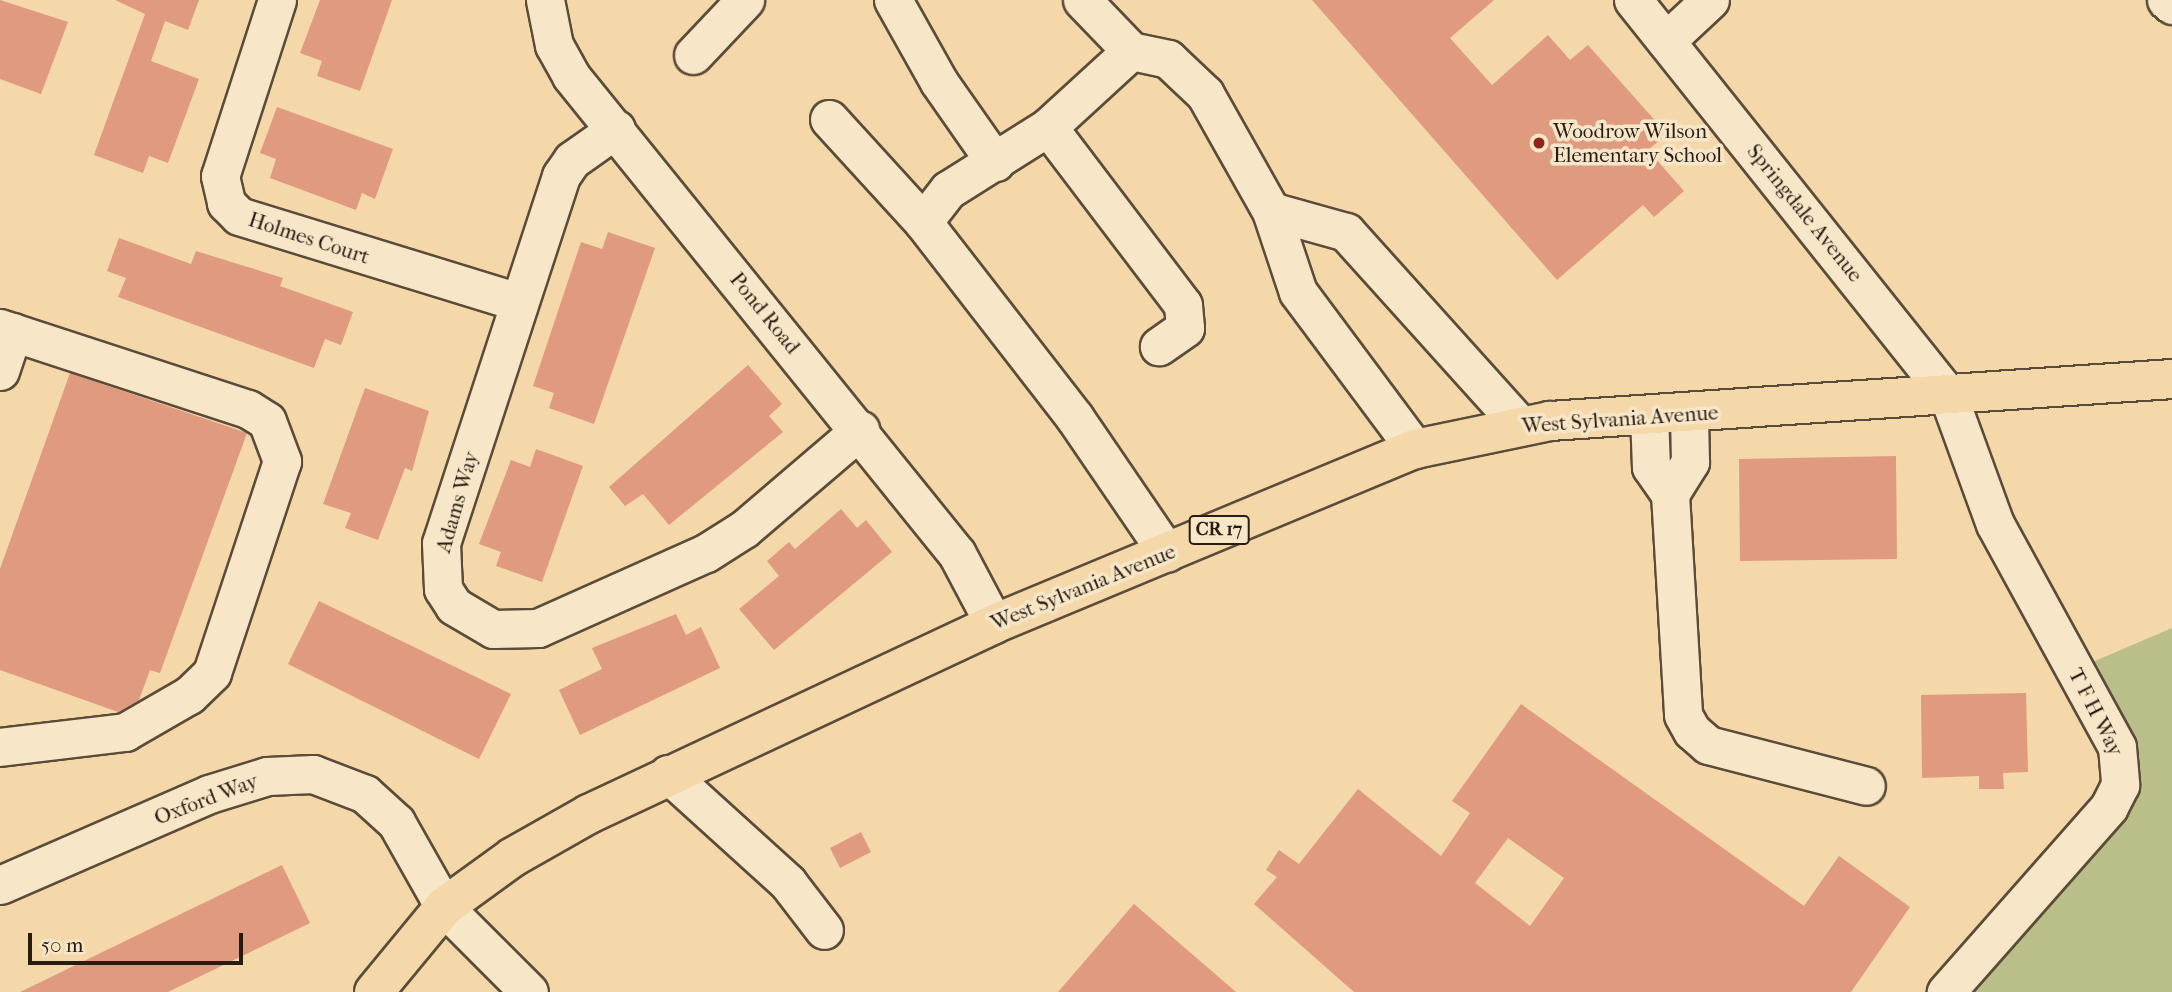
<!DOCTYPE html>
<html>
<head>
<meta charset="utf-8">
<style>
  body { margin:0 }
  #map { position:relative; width:2172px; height:992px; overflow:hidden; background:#f4d8aa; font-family:"IM FELL French Canon",serif }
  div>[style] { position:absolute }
  .green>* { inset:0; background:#babf8a }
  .building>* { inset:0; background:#df9a80 }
  .roads { filter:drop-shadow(2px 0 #5b4c39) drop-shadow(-2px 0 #5b4c39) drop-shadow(0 2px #5b4c39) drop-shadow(0 -2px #5b4c39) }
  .minor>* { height:37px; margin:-18.5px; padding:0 18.5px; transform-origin:18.5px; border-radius:18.5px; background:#f8e6c8 }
  .major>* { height:38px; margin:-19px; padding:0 19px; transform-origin:19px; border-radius:19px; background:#f4d8aa }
  .dots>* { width:19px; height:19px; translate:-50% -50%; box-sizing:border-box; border:4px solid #f8e6c8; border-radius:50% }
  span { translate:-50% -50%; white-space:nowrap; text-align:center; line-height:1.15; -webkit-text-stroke:7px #f8e6c8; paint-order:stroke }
  .shield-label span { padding:2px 5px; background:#f8e6c8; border:2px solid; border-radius:5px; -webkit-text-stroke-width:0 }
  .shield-label { font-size:19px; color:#281d13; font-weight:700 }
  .poi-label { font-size:21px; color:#281d13 }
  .left { translate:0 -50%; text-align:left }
  .street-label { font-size:21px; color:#281d13 }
  .scale { position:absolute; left:28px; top:933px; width:215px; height:32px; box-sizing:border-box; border:4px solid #281d13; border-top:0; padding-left:9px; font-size:21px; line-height:24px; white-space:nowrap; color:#281d13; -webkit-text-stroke:5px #f8e6c8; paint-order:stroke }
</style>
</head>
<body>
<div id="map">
  <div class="green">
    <i style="clip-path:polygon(2172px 628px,2172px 992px,1962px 992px,2139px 782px,2083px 666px)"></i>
  </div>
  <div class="building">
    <i style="clip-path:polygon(0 0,68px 22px,41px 94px,0 79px)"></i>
    <i style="clip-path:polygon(115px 0,199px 0,188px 30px,165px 21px,151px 61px,199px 79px,168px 163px,149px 156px,143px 173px,94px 155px,145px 14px)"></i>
    <i style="clip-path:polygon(320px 0,392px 0,360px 91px,317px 76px,322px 61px,300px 53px)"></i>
    <i style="clip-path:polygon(1312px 0,1494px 0,1450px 38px,1492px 85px,1548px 35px,1570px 60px,1588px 45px,1667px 134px,1648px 150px,1684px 191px,1654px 217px,1643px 205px,1557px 280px)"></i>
    <i style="clip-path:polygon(277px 107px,393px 149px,375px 199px,362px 193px,356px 210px,270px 178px,276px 159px,260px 153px)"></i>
    <i style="clip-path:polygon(608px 232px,655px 248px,594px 424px,549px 408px,554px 393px,533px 386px,581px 242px,602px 249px)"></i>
    <i style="clip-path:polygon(119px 238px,191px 264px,196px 251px,283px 278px,280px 286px,353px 312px,341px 345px,325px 339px,314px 368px,118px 297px,126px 278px,107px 271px)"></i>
    <i style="clip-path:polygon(748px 365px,782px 404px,769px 416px,783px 432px,669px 525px,643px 494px,625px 506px,609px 487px)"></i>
    <i style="clip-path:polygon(70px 373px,247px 433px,160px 673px,150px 670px,139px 700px,118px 712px,0 670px,0 569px)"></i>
    <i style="clip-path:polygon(365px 388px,429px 411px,412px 471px,405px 468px,378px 540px,345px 528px,351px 513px,323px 504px)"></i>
    <i style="clip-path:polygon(536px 449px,583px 466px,542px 582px,496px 566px,501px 552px,479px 544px,511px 460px,530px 467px)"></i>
    <i style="clip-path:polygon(1896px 456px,1897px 559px,1740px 561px,1739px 459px)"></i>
    <i style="clip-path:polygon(841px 509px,857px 528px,866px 520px,892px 552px,774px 650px,739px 609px,779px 576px,767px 561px,789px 542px,795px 549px)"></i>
    <i style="clip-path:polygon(319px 601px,511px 694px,479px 759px,288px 664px)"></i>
    <i style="clip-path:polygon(676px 614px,686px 635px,701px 627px,720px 668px,580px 735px,559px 690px,602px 669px,592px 648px)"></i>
    <i style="clip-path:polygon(2026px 693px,2028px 772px,2003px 773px,2004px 789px,1979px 789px,1979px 776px,1922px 778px,1921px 695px)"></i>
    <i style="clip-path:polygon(evenodd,1521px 704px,1804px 906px,1839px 856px,1910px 907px,1851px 992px,1354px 992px,1254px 904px,1277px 877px,1266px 870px,1279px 850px,1299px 864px,1358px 789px,1441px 856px,1470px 813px,1452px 801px,1521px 704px,1508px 838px,1564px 878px,1530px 926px,1475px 883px,1508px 838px)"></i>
    <i style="clip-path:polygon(861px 832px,871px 852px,840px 868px,830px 848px)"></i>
    <i style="clip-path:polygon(282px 865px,310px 923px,168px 992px,20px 992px)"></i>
    <i style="clip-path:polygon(1134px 904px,1236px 992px,1058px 992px)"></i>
  </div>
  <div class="roads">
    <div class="minor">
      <i style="left:277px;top:0;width:185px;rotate:107.9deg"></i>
      <i style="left:220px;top:176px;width:28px;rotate:77deg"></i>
      <i style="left:226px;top:203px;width:18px;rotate:45deg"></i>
      <i style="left:239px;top:216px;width:293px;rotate:17.1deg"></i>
      <i style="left:545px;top:0;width:46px;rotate:78.7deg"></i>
      <i style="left:554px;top:45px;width:35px;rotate:61deg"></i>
      <i style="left:571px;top:76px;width:614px;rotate:51.08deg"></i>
      <i style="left:957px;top:554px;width:79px;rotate:62.1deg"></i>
      <i style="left:893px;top:0;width:94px;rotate:60.7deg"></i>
      <i style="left:939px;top:82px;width:98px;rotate:55deg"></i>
      <i style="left:1082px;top:0;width:71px;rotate:46.1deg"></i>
      <i style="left:1633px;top:0;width:505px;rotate:51.43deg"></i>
      <i style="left:1948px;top:395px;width:137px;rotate:70deg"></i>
      <i style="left:1995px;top:524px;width:254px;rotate:61.3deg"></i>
      <i style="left:2117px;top:747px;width:38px;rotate:85deg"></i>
      <i style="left:2120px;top:785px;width:25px;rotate:117deg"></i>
      <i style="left:2109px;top:807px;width:247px;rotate:131.4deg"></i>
      <i style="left:2166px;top:0;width:8px;rotate:40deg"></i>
      <i style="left:1666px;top:41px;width:60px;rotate:-43deg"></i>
      <i style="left:693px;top:55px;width:76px;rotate:-46.6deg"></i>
      <i style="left:829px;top:119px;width:139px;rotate:47.6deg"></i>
      <i style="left:923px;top:222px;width:248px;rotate:52.2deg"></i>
      <i style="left:1075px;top:418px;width:163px;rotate:55.7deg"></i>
      <i style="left:1048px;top:127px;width:223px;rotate:52.8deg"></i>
      <i style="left:1183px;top:305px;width:23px;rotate:85deg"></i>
      <i style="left:1185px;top:328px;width:32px;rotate:145deg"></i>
      <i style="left:616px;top:129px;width:54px;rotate:144.8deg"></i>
      <i style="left:572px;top:160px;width:19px;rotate:125deg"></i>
      <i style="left:561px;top:176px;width:386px;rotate:108.1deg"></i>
      <i style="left:441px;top:543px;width:46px;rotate:87.5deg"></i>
      <i style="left:443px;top:589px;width:20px;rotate:57deg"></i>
      <i style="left:454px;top:606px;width:45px;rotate:30.5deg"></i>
      <i style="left:493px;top:629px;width:45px;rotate:-1.3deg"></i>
      <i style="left:538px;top:628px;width:184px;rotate:-24.1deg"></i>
      <i style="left:706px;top:553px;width:45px;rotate:-32.3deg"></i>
      <i style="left:744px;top:529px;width:153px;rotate:-40.5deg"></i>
      <i style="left:1271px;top:211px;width:78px;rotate:15.6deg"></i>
      <i style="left:1346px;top:232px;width:260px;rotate:48deg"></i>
      <i style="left:923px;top:222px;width:41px;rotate:-52deg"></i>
      <i style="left:948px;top:190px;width:118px;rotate:-32.2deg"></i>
      <i style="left:1048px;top:127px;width:113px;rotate:-42.5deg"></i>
      <i style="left:1131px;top:51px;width:38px;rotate:12deg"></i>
      <i style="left:1168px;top:59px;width:51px;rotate:43.4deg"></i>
      <i style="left:1205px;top:94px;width:134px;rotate:60.6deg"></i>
      <i style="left:1271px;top:211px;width:85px;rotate:71.6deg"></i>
      <i style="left:1298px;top:292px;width:196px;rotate:53.3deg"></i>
      <i style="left:0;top:328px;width:261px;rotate:18.1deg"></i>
      <i style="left:248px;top:409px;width:22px;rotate:32deg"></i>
      <i style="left:267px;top:421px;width:43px;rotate:69.4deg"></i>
      <i style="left:282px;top:461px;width:223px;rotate:108.3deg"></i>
      <i style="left:212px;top:673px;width:32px;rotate:136deg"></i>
      <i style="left:189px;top:695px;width:74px;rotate:150deg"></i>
      <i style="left:125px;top:732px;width:126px;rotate:173.2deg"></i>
      <i style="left:0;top:371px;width:41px;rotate:-71.6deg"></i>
      <i style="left:1649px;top:415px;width:52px;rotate:87.8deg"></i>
      <i style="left:1651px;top:467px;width:33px;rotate:55deg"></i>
      <i style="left:1670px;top:494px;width:38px;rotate:-58deg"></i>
      <i style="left:1690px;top:462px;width:49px;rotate:-91.2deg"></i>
      <i style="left:1670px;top:494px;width:221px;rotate:86.6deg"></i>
      <i style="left:1683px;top:715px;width:18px;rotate:61deg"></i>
      <i style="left:1692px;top:731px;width:21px;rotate:41deg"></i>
      <i style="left:1708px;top:745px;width:163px;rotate:14.5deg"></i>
      <i style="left:668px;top:774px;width:162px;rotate:42.2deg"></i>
      <i style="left:788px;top:883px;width:59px;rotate:52.5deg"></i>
      <i style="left:0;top:885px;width:228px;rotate:-23.5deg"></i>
      <i style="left:209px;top:794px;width:61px;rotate:-17.2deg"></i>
      <i style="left:267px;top:776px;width:46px;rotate:-2.5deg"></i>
      <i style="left:313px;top:774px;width:56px;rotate:21deg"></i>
      <i style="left:365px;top:794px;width:42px;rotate:42.1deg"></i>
      <i style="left:396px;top:822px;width:98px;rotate:60.5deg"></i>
      <i style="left:444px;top:907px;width:120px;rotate:45deg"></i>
    </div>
    <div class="major">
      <i style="left:374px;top:992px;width:110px;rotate:-50.5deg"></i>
      <i style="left:444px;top:907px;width:85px;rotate:-35.9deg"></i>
      <i style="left:513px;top:857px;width:87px;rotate:-29.5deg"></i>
      <i style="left:589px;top:814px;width:447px;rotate:-25.1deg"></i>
      <i style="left:994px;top:624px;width:456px;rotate:-22.6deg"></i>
      <i style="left:1415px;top:449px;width:138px;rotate:-11.7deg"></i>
      <i style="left:1550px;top:421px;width:623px;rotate:-3.86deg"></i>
    </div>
  </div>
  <div class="dots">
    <i style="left:1539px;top:143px;background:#8f2418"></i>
  </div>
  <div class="shield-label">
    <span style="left:1219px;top:530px">CR 17</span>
  </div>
  <div class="poi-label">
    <span class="left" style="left:1553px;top:143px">Woodrow Wilson<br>Elementary School</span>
  </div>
  <div class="street-label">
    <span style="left:1805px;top:213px;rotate:51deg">Springdale Avenue</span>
    <span style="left:309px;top:238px;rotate:18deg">Holmes Court</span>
    <span style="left:765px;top:313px;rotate:51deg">Pond Road</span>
    <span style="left:1620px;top:419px;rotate:-4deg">West Sylvania Avenue</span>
    <span style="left:457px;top:502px;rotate:-74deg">Adams Way</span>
    <span style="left:1083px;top:587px;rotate:-22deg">West Sylvania Avenue</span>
    <span style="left:2096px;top:712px;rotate:63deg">T F H Way</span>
    <span style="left:206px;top:799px;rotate:-21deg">Oxford Way</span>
  </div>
  <div class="scale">50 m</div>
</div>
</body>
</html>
